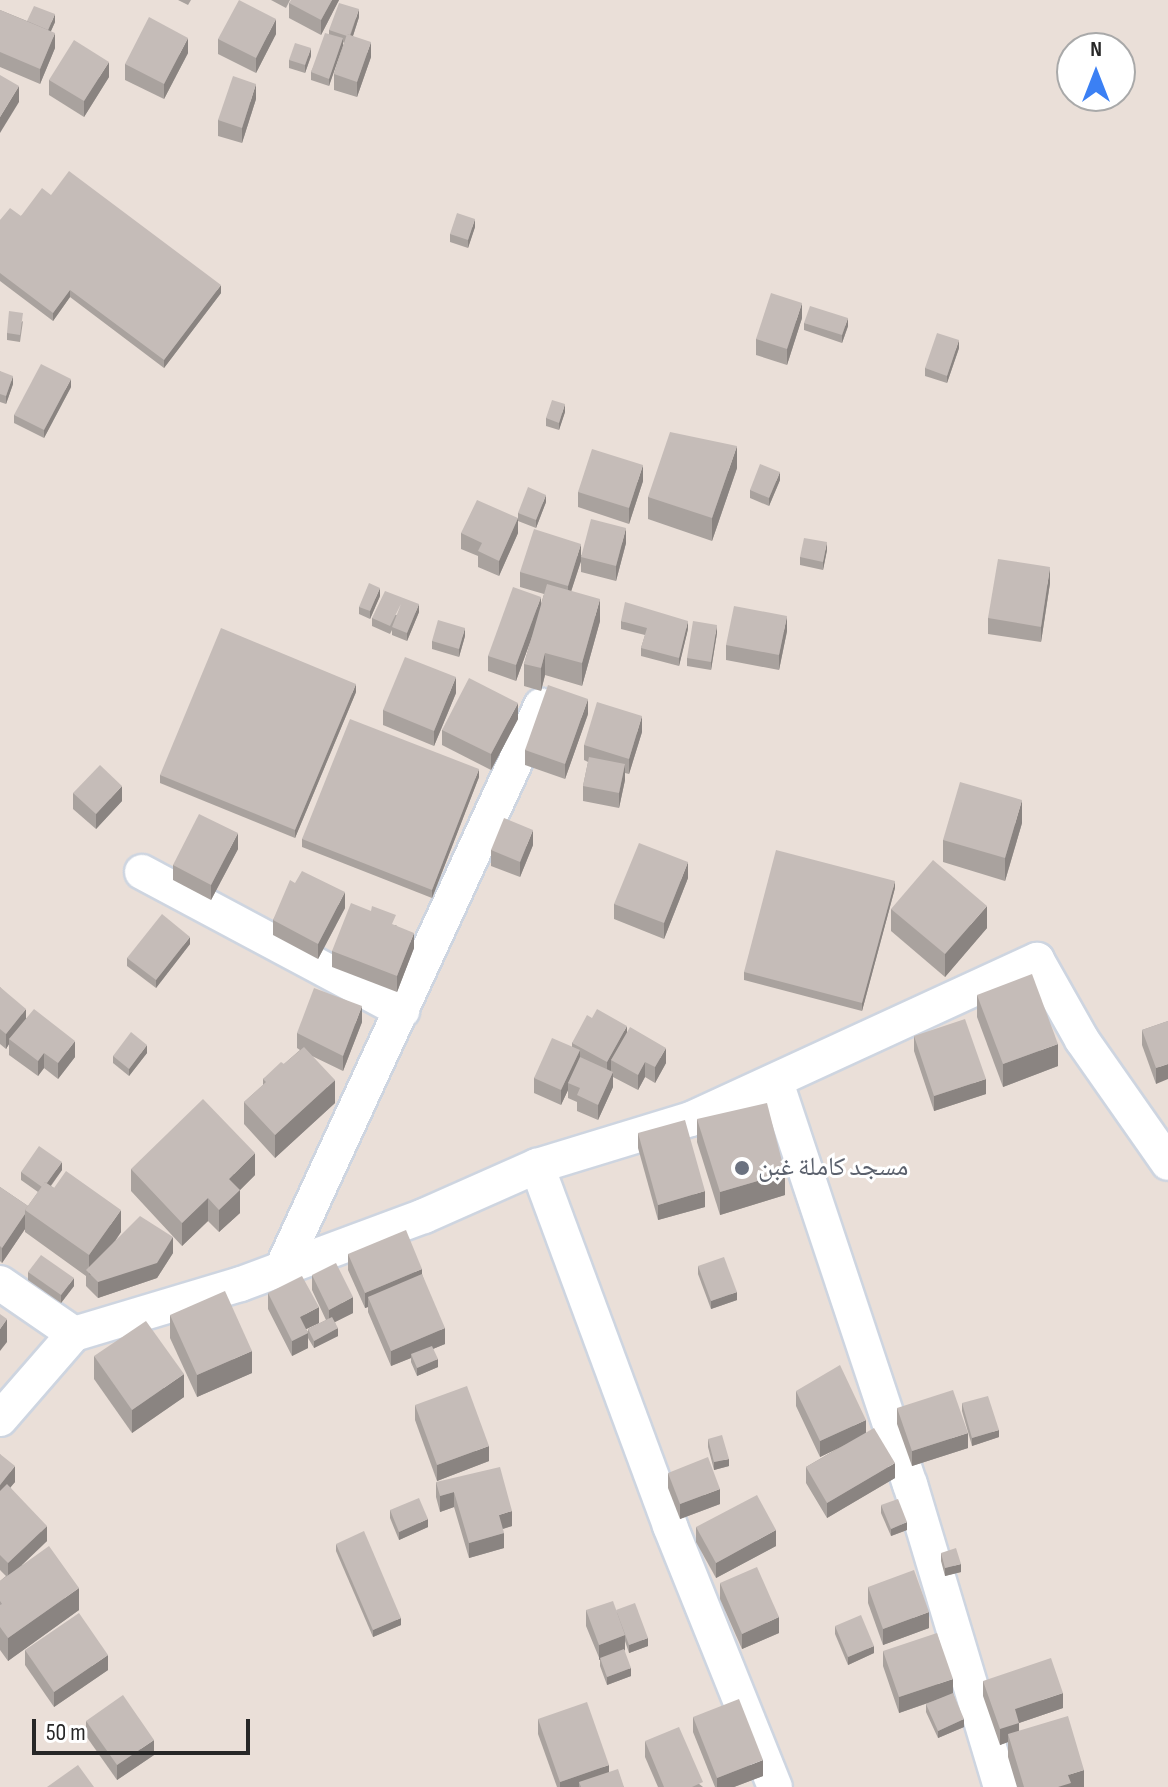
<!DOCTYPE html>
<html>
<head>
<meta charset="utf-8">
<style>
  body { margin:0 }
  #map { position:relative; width:1168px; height:1787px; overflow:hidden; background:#eadfd8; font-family:"Sofia Sans Condensed","Noto Naskh Arabic",sans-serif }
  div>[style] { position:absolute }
  .roads { filter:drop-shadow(2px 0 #ced5e0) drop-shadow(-2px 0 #ced5e0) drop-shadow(0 2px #ced5e0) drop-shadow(0 -2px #ced5e0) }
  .minor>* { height:34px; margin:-17px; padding:0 17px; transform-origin:17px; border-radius:17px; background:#fff }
  .wall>* { inset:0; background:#a9a29e }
  .shaded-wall>* { inset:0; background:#8a8481 }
  .building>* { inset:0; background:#c5bcb8 }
  .dots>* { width:22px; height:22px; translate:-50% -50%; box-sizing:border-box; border:4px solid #fff; border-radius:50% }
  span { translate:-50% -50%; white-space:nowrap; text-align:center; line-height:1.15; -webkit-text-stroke:6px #fff; paint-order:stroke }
  .worship-label { font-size:26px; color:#5b616d }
  .left { translate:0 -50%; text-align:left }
  .north { position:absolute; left:1056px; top:32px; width:80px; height:80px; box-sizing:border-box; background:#fff; border:2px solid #a9a9a9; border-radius:50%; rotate:0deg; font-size:22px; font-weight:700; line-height:32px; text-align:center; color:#272727 }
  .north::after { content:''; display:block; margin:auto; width:28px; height:36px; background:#3b80f4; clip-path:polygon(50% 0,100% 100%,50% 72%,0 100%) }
  .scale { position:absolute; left:32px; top:1719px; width:218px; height:36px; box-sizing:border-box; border:4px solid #272727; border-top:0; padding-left:10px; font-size:24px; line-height:28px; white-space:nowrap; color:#272727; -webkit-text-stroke:6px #fff; paint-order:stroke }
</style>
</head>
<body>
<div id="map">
  <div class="roads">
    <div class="minor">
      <i style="left:142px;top:872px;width:295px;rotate:28.1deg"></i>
      <i style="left:776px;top:1082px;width:424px;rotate:71.6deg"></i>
      <i style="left:910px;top:1484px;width:316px;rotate:73.3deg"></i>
      <i style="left:537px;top:1166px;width:384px;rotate:69.7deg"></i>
      <i style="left:670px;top:1526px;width:281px;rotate:68.1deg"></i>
      <i style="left:283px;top:1266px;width:617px;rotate:-65.26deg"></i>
      <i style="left:0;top:1283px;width:90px;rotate:34.6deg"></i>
      <i style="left:74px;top:1334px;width:174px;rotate:-16.7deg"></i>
      <i style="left:241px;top:1284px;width:195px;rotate:-20.4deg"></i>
      <i style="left:424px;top:1216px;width:124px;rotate:-23.9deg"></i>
      <i style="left:537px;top:1166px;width:161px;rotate:-17deg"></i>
      <i style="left:691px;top:1119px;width:381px;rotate:-24.7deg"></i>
      <i style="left:1037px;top:960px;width:92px;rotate:60.6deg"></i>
      <i style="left:1082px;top:1040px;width:150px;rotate:55deg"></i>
      <i style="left:0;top:1419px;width:113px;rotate:-49deg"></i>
    </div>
  </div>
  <div class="wall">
    <i style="clip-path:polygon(178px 0,191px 0,188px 5px)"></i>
    <i style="clip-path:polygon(271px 0,290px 0,286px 8px)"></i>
    <i style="clip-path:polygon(339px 0,321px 35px,289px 18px,289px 3px)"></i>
    <i style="clip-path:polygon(0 10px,27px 21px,55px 22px,51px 31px,55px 48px,40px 84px,0 67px)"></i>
    <i style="clip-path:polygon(359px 17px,353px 36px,371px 57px,357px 97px,334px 90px,334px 74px,344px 43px,343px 42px,329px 86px,311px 80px,311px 72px,329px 34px,329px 30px)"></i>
    <i style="clip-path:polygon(276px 34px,256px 73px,218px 54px,218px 39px)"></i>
    <i style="clip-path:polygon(188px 53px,164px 99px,125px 80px,125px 64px)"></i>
    <i style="clip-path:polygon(311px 56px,305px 73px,289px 68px,289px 60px)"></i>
    <i style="clip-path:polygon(109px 77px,84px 117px,49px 95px,49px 80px)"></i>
    <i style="clip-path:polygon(256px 99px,242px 143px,218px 136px,218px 120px)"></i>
    <i style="clip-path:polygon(51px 195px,221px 293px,164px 368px,70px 297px,53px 321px,0 281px,0 220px,21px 216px)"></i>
    <i style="clip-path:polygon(475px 227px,468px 248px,450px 242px,450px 234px)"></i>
    <i style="clip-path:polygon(802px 318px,787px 365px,756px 355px,756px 339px)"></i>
    <i style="clip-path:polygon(23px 321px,20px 342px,7px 340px,7px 333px)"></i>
    <i style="clip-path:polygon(804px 323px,848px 326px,842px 343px,804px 330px)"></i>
    <i style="clip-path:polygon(959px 348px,947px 383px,925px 376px,925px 368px)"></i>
    <i style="clip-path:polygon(0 371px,13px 384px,6px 404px,0 402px)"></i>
    <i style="clip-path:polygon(71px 387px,44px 438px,14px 423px,14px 415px)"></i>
    <i style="clip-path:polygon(565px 412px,559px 430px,546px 426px,546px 418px)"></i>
    <i style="clip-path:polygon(737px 468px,712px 541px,648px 519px,648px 497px)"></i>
    <i style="clip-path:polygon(780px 480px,769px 506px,750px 498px,750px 490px)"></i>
    <i style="clip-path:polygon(643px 481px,629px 524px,578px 507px,578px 492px)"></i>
    <i style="clip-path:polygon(546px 502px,536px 528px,518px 521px,518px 533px,499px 576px,478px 567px,478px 556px,461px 549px,461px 533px,518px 518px,518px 513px)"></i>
    <i style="clip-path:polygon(626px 543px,616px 581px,581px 572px,581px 561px,571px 591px,600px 621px,582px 686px,545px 675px,541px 691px,524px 686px,524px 664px,532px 636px,516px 681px,488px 671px,488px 656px,541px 604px,544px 594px,520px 587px,520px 572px)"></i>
    <i style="clip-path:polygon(827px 550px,823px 570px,800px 565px,800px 557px)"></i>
    <i style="clip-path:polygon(1050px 583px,1041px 642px,988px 634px,988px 618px)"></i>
    <i style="clip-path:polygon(380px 596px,370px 619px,359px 614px,359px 607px)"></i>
    <i style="clip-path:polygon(419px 612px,407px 641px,392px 635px,392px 630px,390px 634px,372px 626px,372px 618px)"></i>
    <i style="clip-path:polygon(621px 621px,688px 629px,679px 666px,641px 656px,641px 648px,645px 635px,621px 629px)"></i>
    <i style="clip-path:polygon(787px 631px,779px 670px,726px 660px,726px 645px)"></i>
    <i style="clip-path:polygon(717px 633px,711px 670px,687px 666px,687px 658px)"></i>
    <i style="clip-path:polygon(465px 636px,459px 657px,432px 649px,432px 641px)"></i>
    <i style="clip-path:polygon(356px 692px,295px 838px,160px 783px,160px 775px)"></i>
    <i style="clip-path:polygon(456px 693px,434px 746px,383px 725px,383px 710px)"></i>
    <i style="clip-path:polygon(588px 714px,565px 779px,525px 765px,525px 750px)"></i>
    <i style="clip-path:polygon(518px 719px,491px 770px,442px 745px,442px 730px)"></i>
    <i style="clip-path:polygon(642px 732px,629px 774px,625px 773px,625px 780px,619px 808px,583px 801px,583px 786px,588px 762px,584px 760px,584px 745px)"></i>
    <i style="clip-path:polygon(479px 777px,432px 898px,302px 847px,302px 839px)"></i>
    <i style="clip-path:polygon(73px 793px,122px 801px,96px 829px,73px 809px)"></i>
    <i style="clip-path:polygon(1022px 823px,1005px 881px,943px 862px,943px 840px)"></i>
    <i style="clip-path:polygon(533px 845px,520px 877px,491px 866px,491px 850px)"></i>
    <i style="clip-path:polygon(238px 849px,211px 900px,173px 880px,173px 865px)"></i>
    <i style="clip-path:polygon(688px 878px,664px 939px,614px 919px,614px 904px)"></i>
    <i style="clip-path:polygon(295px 883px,345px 908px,318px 959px,273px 935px,273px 920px)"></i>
    <i style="clip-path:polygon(895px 888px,862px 1011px,744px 980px,744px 972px)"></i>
    <i style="clip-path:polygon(891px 909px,987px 928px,945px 977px,891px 931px)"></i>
    <i style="clip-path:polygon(396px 925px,414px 948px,397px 992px,332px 967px,332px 951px)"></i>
    <i style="clip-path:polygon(190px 944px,156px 988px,127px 966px,127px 958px)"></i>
    <i style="clip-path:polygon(0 987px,26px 1018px,75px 1057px,58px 1079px,44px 1068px,38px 1076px,9px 1055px,9px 1044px,6px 1049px,0 1044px)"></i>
    <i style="clip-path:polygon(977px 995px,1058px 1066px,1003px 1087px,977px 1017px)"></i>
    <i style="clip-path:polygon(592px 1018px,627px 1032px,666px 1063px,655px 1083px,645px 1077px,638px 1090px,613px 1077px,613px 1087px,598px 1120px,577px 1111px,577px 1102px,568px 1098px,568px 1090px,561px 1105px,534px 1093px,534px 1078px,572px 1047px,572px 1043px)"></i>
    <i style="clip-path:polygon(1168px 1021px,1156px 1084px,1142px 1045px,1142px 1030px)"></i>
    <i style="clip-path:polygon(362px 1022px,343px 1071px,312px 1056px,335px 1103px,275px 1158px,244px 1124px,244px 1102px,263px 1085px,263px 1079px,284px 1064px,300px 1050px,297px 1048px,297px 1033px)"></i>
    <i style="clip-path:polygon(914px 1036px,986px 1094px,934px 1111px,914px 1051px)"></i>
    <i style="clip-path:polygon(147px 1053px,129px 1076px,113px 1063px,113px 1056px)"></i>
    <i style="clip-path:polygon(697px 1119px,785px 1195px,720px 1215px,697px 1142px)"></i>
    <i style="clip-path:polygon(638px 1133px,705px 1207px,658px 1220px,638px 1148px)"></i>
    <i style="clip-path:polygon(131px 1169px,255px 1175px,240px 1190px,240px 1213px,219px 1232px,208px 1221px,182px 1246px,131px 1191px)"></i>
    <i style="clip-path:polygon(62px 1170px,51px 1186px,121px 1232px,116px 1240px,173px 1253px,157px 1278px,98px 1298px,86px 1286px,86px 1276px,25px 1232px,25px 1229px,2px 1263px,0 1261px,0 1187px,28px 1206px,38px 1192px,21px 1180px,21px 1172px)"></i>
    <i style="clip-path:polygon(348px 1254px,422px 1274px,445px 1344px,433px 1349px,438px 1367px,417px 1376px,411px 1362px,411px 1358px,391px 1366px,368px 1312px,368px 1307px,365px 1308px,348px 1270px)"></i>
    <i style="clip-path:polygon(698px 1266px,737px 1300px,711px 1309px,698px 1274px)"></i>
    <i style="clip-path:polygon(28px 1272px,74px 1286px,61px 1303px,28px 1280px)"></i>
    <i style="clip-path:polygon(312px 1275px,353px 1313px,335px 1322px,338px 1336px,314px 1348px,308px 1338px,308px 1348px,292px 1356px,268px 1309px,268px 1293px,319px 1323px,306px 1329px,308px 1332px,308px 1329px,326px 1320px,312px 1290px)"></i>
    <i style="clip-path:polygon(170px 1315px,252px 1373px,197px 1397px,170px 1338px)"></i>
    <i style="clip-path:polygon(94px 1356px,184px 1397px,132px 1433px,94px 1379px)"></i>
    <i style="clip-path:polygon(796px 1391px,866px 1433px,895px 1478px,827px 1518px,806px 1483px,806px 1467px,842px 1446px,820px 1457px,796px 1406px)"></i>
    <i style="clip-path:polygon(962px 1403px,999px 1437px,972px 1446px,962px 1411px)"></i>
    <i style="clip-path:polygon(415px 1405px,489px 1461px,437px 1481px,415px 1420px)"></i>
    <i style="clip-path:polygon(897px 1408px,968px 1448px,912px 1466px,897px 1424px)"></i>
    <i style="clip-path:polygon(708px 1439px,729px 1466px,714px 1470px,708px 1447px)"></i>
    <i style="clip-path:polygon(0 1454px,15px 1482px,10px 1487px,47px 1541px,22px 1565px,79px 1610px,8px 1661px,0 1650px,0 1581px,6px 1576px,0 1570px)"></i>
    <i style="clip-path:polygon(668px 1473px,720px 1504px,680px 1519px,668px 1488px)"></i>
    <i style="clip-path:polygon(436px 1482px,512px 1526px,503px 1529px,504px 1548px,469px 1558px,454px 1507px,440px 1512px,436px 1497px)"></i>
    <i style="clip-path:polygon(881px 1505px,907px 1530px,891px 1536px,881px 1513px)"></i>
    <i style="clip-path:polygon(390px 1510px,428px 1527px,399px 1540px,390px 1518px)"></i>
    <i style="clip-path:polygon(696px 1527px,776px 1546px,716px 1578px,696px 1542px)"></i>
    <i style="clip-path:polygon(336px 1544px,401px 1625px,373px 1637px,336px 1551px)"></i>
    <i style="clip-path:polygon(941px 1553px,961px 1572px,945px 1576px,941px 1561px)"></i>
    <i style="clip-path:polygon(720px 1583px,779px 1633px,742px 1649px,720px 1599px)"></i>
    <i style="clip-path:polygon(868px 1587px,929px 1628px,883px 1645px,868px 1603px)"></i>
    <i style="clip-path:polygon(586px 1610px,616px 1611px,648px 1646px,629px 1653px,625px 1641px,625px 1650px,624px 1651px,631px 1676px,607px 1685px,600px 1666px,600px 1660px,586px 1626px)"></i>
    <i style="clip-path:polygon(835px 1626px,874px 1653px,848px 1665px,835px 1634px)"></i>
    <i style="clip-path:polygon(25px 1650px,108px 1670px,54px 1707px,25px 1665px)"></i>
    <i style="clip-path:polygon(883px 1651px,953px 1693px,964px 1727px,938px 1738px,926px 1712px,926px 1704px,934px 1701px,899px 1713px,883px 1666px)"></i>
    <i style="clip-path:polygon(983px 1681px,1063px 1708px,1019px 1723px,1019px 1731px,1084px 1787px,1017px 1787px,1008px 1757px,1008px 1742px,1000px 1745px,983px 1696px)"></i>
    <i style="clip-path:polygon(693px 1717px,763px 1776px,734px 1787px,715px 1787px,693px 1732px)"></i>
    <i style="clip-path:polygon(538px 1719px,609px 1772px,624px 1787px,557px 1787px,538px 1734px)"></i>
    <i style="clip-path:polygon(86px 1721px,154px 1755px,117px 1780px,86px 1736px)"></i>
    <i style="clip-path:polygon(645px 1741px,703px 1787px,658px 1787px,645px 1757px)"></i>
  </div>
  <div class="shaded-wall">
    <i style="clip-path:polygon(332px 0,339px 0,321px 35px,321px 20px)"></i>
    <i style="clip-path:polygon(359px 9px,359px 17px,350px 45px,350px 37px)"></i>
    <i style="clip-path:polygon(55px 14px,55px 22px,46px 42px,46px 35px)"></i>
    <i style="clip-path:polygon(276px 19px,276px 34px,256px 73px,256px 58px)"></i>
    <i style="clip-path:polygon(55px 33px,55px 48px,40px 84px,40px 69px)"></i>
    <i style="clip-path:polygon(188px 38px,188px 53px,164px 99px,164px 84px)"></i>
    <i style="clip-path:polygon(343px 38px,343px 46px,329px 86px,329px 79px)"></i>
    <i style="clip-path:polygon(371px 42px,371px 57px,357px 97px,357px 82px)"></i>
    <i style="clip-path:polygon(311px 48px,311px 56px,305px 73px,305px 65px)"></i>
    <i style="clip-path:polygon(109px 62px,109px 77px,84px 117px,84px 101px)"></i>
    <i style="clip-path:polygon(256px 84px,256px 99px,242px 143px,242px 128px)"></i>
    <i style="clip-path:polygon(19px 86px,19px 102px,0 133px,0 117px)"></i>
    <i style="clip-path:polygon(475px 219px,475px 227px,468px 248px,468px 240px)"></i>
    <i style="clip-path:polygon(221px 285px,221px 293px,164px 368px,164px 360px)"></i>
    <i style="clip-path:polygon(70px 290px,70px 297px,53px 321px,53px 313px)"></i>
    <i style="clip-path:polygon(802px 303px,802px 318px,787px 365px,787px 349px)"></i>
    <i style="clip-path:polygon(848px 318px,848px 326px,842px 343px,842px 335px)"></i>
    <i style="clip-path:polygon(959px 340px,959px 348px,947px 383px,947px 376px)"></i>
    <i style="clip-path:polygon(13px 376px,13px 384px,6px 404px,6px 396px)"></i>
    <i style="clip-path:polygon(71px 379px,71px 387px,44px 438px,44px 430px)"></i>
    <i style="clip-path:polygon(565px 404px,565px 412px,559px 430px,559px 423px)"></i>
    <i style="clip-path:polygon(737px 446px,737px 468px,712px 541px,712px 518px)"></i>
    <i style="clip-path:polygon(643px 465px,643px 481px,629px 524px,629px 508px)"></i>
    <i style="clip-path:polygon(780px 472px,780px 480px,769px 506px,769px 498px)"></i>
    <i style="clip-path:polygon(546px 495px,546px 502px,536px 528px,536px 520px)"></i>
    <i style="clip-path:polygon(518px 518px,518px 533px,499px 576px,499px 561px)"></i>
    <i style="clip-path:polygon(626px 528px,626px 543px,616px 581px,616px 566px)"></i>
    <i style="clip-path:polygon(827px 542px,827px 550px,823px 570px,823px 562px)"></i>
    <i style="clip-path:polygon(581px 544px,581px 561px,568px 601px,568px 586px)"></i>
    <i style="clip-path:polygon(1050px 567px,1050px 583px,1041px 642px,1041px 627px)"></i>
    <i style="clip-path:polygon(380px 588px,380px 596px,370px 619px,370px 611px)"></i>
    <i style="clip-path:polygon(541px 597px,541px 612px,516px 681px,516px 665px)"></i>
    <i style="clip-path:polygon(600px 599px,600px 621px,582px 686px,582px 663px)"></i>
    <i style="clip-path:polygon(419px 604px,419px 612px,407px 641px,407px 633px)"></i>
    <i style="clip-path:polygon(787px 616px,787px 631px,779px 670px,779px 655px)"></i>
    <i style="clip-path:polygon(688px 621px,688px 629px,679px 666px,679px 658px)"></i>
    <i style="clip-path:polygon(717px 625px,717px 633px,711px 670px,711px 662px)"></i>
    <i style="clip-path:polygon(465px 628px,465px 636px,459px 657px,459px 649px)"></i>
    <i style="clip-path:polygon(545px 653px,545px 675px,541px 691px,541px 668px)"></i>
    <i style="clip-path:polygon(456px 677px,456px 693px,434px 746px,434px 731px)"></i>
    <i style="clip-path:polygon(356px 684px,356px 692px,295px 838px,295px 830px)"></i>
    <i style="clip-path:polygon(588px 699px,588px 714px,565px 779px,565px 764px)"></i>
    <i style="clip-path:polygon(518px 703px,518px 719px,491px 770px,491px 754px)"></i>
    <i style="clip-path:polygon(642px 716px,642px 732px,629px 774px,629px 759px)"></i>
    <i style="clip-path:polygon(625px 764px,625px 780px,619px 808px,619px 793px)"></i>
    <i style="clip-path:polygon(479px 769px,479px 777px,432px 898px,432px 890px)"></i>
    <i style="clip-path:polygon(122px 786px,122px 801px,96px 829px,96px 814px)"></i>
    <i style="clip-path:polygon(1022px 800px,1022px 823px,1005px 881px,1005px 858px)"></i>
    <i style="clip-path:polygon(533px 830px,533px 845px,520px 877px,520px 862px)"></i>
    <i style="clip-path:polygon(238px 833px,238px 849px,211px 900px,211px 885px)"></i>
    <i style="clip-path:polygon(688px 862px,688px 878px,664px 939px,664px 923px)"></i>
    <i style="clip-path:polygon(895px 881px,895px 888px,862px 1011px,862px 1003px)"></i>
    <i style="clip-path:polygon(345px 892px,345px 908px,318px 959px,318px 944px)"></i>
    <i style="clip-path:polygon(987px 906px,987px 928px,945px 977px,945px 954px)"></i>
    <i style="clip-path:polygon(414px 933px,414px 948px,397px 992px,397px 976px)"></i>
    <i style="clip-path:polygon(190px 937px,190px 944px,156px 988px,156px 980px)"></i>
    <i style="clip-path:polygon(362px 1006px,362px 1022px,343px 1071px,343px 1056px)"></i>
    <i style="clip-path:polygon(26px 1009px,26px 1024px,9px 1039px,9px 1044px,6px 1049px,6px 1034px)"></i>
    <i style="clip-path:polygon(627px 1026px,627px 1041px,611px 1060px,611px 1070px,607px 1078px,607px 1062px)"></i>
    <i style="clip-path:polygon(75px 1041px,75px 1057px,58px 1079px,58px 1063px)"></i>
    <i style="clip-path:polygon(1058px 1044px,1058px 1066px,1003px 1087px,1003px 1064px)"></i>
    <i style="clip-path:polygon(147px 1045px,147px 1053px,129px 1076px,129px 1069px)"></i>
    <i style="clip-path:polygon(666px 1048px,666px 1063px,655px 1083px,655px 1067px)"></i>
    <i style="clip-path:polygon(580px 1050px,580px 1066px,568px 1083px,568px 1090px,561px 1105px,561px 1090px)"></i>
    <i style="clip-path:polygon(44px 1053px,44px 1068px,38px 1076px,38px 1061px)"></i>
    <i style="clip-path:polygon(645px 1062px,645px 1077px,638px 1090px,638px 1075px)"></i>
    <i style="clip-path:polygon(1168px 1064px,1168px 1079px,1156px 1084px,1156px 1068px)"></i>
    <i style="clip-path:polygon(613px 1072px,613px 1087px,598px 1120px,598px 1105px)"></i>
    <i style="clip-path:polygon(986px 1079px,986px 1094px,934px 1111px,934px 1096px)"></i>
    <i style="clip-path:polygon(335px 1080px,335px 1103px,275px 1158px,275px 1135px)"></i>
    <i style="clip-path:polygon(255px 1153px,255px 1175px,240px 1190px,240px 1213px,219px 1232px,219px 1210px,229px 1179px)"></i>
    <i style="clip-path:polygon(62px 1162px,62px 1170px,43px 1196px,43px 1188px)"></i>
    <i style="clip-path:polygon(785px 1173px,785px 1195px,720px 1215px,720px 1192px)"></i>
    <i style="clip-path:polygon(705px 1191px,705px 1207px,658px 1220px,658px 1205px)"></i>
    <i style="clip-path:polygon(208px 1198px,208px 1221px,182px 1246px,182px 1223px)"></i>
    <i style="clip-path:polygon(121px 1210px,121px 1232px,91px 1275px,89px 1274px,89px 1255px)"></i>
    <i style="clip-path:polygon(25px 1214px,25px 1229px,2px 1263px,2px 1248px)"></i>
    <i style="clip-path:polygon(173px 1237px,173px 1253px,157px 1278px,98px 1298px,98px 1282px)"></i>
    <i style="clip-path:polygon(422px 1269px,422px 1285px,368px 1297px,368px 1307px,365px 1308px,365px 1293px)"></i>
    <i style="clip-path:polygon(74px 1278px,74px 1286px,61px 1303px,61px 1295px)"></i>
    <i style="clip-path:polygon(737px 1292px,737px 1300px,711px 1309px,711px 1301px)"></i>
    <i style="clip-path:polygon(353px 1297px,353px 1313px,329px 1325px,329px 1310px)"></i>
    <i style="clip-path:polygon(319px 1307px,319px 1323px,300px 1332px,300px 1317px)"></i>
    <i style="clip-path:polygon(7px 1319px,7px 1342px,0 1351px,0 1329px)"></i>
    <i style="clip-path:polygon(338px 1328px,338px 1336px,314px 1348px,314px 1341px)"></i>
    <i style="clip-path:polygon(445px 1328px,445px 1344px,413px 1357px,411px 1354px,411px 1358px,391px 1366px,391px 1351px)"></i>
    <i style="clip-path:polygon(308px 1333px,308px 1348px,292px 1356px,292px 1341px)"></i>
    <i style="clip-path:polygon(252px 1351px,252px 1373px,197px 1397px,197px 1375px)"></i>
    <i style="clip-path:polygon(438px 1359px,438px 1367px,417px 1376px,417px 1368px)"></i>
    <i style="clip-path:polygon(184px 1374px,184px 1397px,132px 1433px,132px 1410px)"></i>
    <i style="clip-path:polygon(866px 1420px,866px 1435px,820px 1457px,820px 1441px)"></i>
    <i style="clip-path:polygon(999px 1430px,999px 1437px,972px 1446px,972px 1438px)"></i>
    <i style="clip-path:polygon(968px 1433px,968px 1448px,912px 1466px,912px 1451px)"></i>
    <i style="clip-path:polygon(489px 1446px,489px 1461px,437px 1481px,437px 1465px)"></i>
    <i style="clip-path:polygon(729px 1459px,729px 1466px,714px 1470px,714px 1462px)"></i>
    <i style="clip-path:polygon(895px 1463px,895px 1478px,827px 1518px,827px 1503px)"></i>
    <i style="clip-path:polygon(15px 1466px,15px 1482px,0 1500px,0 1485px)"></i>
    <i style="clip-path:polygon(720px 1489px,720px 1504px,680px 1519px,680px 1504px)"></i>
    <i style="clip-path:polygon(454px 1492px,454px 1507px,440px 1512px,440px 1496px)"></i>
    <i style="clip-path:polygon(512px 1511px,512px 1526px,499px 1530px,499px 1515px)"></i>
    <i style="clip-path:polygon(428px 1519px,428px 1527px,399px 1540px,399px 1532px)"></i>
    <i style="clip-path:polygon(907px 1522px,907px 1530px,891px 1536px,891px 1529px)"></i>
    <i style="clip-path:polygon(47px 1526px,47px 1541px,8px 1578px,8px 1563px)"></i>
    <i style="clip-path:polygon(776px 1530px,776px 1546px,716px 1578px,716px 1563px)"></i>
    <i style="clip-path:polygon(504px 1533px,504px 1548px,469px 1558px,469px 1543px)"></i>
    <i style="clip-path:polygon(961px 1564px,961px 1572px,945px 1576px,945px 1568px)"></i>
    <i style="clip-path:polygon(79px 1588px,79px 1610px,8px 1661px,8px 1638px)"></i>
    <i style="clip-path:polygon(929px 1612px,929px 1628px,883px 1645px,883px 1629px)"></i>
    <i style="clip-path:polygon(779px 1617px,779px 1633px,742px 1649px,742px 1634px)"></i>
    <i style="clip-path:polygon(401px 1618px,401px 1625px,373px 1637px,373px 1630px)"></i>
    <i style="clip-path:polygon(625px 1635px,625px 1650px,599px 1660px,599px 1645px)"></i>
    <i style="clip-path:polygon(648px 1638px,648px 1646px,629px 1653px,629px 1645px)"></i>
    <i style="clip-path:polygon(874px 1646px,874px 1653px,848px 1665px,848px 1657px)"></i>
    <i style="clip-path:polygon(108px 1655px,108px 1670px,54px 1707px,54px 1692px)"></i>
    <i style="clip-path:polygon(631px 1668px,631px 1676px,607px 1685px,607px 1677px)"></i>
    <i style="clip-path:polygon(953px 1679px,953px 1694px,899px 1713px,899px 1697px)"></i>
    <i style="clip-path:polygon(1063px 1693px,1063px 1708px,1019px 1723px,1019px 1738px,1008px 1734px,1008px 1742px,1000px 1745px,1000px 1729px,1015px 1709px)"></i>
    <i style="clip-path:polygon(964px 1719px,964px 1727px,938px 1738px,938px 1731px)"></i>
    <i style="clip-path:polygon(154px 1740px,154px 1755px,117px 1780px,117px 1765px)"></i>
    <i style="clip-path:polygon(763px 1760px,763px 1776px,734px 1787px,717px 1787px,717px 1778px)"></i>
    <i style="clip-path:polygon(609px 1765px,609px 1780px,579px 1782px,579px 1787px,560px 1787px,560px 1782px)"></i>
    <i style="clip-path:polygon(1084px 1770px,1084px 1787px,1058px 1787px,1068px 1775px)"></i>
  </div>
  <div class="building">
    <i style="clip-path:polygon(239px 0,276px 19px,256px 58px,218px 39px)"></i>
    <i style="clip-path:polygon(291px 0,332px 0,321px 20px,289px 3px)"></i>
    <i style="clip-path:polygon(339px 3px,359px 9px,350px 35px,347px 34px,347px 36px,329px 30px)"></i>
    <i style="clip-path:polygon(34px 6px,55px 14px,48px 30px,27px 21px)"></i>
    <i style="clip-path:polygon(0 10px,55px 33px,40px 69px,0 52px)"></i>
    <i style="clip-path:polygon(149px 17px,188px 38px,164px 84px,125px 64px)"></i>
    <i style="clip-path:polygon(325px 33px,343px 38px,329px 79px,311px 72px)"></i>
    <i style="clip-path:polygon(347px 34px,371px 42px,357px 82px,334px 74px)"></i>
    <i style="clip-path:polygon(74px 40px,109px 62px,84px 101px,49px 80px)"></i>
    <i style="clip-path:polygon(295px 43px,311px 48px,305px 65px,289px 60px)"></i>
    <i style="clip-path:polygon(0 75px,19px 86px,0 117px)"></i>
    <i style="clip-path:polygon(233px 76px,256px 84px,242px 128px,218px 120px)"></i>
    <i style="clip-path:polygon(69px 171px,221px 285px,164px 360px,70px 290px,53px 313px,0 273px,0 220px,10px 208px,21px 216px,42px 188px,51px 195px)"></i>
    <i style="clip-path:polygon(457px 213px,475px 219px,468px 240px,450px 234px)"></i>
    <i style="clip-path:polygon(771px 293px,802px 303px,787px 349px,756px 339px)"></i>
    <i style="clip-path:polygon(810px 306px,848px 318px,842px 335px,804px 323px)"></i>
    <i style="clip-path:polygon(9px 311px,23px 313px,20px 335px,7px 333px)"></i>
    <i style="clip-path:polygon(937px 333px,959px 340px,947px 376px,925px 368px)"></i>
    <i style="clip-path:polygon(41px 364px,71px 379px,44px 430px,14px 415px)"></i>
    <i style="clip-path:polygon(0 371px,13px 376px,6px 396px,0 394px)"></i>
    <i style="clip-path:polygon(552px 400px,565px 404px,559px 423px,546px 418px)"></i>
    <i style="clip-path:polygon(670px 432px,737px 446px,712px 518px,648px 497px)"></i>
    <i style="clip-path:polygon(592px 449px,643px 465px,629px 508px,578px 492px)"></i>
    <i style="clip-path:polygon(760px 464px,780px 472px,769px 498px,750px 490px)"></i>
    <i style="clip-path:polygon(528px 487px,546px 495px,536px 520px,518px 513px)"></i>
    <i style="clip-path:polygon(477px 500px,518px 518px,499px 561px,478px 551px,482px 543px,461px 533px)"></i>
    <i style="clip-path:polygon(591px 519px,626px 528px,616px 566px,581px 557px)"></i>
    <i style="clip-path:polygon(534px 529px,581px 544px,568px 586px,520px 572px)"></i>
    <i style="clip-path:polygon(804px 538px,827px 542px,823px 562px,800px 557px)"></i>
    <i style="clip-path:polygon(998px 559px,1050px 567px,1041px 627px,988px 618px)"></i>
    <i style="clip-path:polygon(369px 583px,380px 588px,370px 611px,359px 607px)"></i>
    <i style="clip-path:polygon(547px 584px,600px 599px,582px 663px,545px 653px,541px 668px,524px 664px)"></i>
    <i style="clip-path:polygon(513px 587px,541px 597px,516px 665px,488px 656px)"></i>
    <i style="clip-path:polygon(385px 591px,419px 604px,407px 633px,392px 627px,401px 604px,390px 626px,372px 618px)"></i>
    <i style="clip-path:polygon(625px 602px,688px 621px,679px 658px,641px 648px,647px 628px,621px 621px)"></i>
    <i style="clip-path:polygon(734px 606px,787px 616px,779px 655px,726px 645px)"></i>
    <i style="clip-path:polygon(438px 620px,465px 628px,459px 649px,432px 641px)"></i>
    <i style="clip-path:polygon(693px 621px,717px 625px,711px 662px,687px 658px)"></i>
    <i style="clip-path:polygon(221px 628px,356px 684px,295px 830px,160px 775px)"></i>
    <i style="clip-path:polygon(405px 657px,456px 677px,434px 731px,383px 710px)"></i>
    <i style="clip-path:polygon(469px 678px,518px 703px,491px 754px,442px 730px)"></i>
    <i style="clip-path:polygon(548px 685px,588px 699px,565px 764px,525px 750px)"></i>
    <i style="clip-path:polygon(597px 702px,642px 716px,629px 759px,584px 745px)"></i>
    <i style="clip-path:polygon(350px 719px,479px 769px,432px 890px,302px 839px)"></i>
    <i style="clip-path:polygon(589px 757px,625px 764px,619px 793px,583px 786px)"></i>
    <i style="clip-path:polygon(100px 765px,122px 786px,96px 814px,73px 793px)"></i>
    <i style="clip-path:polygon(960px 782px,1022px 800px,1005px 858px,943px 840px)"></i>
    <i style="clip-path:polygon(199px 814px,238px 833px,211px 885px,173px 865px)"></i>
    <i style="clip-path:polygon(504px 818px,533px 830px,520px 862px,491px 850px)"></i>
    <i style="clip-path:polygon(639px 843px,688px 862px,664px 923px,614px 904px)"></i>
    <i style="clip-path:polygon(776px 850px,895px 881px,862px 1003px,744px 972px)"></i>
    <i style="clip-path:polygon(933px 860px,987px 906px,945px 954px,891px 909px)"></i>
    <i style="clip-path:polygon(302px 871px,345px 892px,318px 944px,273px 920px,290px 880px,295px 883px)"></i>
    <i style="clip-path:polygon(351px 903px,371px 911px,372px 906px,396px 915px,392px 924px,414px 933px,397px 976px,332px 951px)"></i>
    <i style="clip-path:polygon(162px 914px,190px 937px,156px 980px,127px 958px)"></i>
    <i style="clip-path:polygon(1032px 974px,1058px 1044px,1003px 1064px,977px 995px)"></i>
    <i style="clip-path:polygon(0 987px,26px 1009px,6px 1034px,0 1029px)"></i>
    <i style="clip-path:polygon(314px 988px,362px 1006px,343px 1056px,297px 1033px)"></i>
    <i style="clip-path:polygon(34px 1009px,75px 1041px,58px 1063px,44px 1053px,38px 1061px,9px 1039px)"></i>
    <i style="clip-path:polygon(597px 1009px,627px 1026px,607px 1062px,572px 1043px,587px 1015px,592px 1018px)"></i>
    <i style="clip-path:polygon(965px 1019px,986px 1079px,934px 1096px,914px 1036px)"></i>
    <i style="clip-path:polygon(1168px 1021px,1168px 1064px,1156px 1068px,1142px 1030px)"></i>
    <i style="clip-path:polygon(630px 1027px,666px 1048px,655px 1067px,645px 1062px,638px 1075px,611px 1060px)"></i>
    <i style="clip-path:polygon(131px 1032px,147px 1045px,129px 1069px,113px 1056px)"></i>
    <i style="clip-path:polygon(552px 1038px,580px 1050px,561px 1090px,534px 1078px)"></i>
    <i style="clip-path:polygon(304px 1047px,335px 1080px,275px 1135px,244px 1102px,266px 1082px,263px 1079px,281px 1062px,284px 1064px)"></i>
    <i style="clip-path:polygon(580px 1057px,613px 1072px,598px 1105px,577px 1095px,580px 1088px,568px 1083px)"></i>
    <i style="clip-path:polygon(203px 1099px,255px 1153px,229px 1179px,240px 1190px,219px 1210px,208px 1198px,182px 1223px,131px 1169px)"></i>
    <i style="clip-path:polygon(767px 1103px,785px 1173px,720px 1192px,697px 1119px)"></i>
    <i style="clip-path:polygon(685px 1120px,705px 1191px,658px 1205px,638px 1133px)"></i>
    <i style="clip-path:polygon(39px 1146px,62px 1162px,47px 1183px,45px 1182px,42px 1187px,21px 1172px)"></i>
    <i style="clip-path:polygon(66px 1171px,121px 1210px,89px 1255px,25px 1210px,45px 1182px,54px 1188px)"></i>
    <i style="clip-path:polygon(0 1187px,28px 1206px,25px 1210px,25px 1214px,2px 1248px,0 1246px)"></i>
    <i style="clip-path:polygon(140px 1216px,173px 1237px,157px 1263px,98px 1282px,86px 1270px)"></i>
    <i style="clip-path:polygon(406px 1230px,422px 1269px,365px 1293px,348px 1254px)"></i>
    <i style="clip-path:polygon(41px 1255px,74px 1278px,61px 1295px,28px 1272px)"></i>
    <i style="clip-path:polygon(724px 1257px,737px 1292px,711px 1301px,698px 1266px)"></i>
    <i style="clip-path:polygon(336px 1263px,353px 1297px,329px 1310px,312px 1275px)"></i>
    <i style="clip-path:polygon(422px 1274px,445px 1328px,391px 1351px,368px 1297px)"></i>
    <i style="clip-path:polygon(302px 1276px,319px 1307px,300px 1317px,308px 1333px,292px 1341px,268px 1293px)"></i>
    <i style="clip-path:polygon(225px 1291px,252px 1351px,197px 1375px,170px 1315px)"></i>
    <i style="clip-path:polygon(0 1314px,7px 1319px,0 1329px)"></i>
    <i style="clip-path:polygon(332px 1317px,338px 1328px,314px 1341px,308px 1329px)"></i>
    <i style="clip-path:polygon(146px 1321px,184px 1374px,132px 1410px,94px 1356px)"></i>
    <i style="clip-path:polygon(432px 1346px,438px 1359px,417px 1368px,411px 1354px)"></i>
    <i style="clip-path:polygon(840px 1365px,866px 1420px,820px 1441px,796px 1391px)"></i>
    <i style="clip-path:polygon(467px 1386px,489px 1446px,437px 1465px,415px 1405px)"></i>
    <i style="clip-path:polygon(953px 1390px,968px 1433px,912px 1451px,897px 1408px)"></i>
    <i style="clip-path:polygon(988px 1396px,999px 1430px,972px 1438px,962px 1403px)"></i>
    <i style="clip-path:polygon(874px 1428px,895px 1463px,827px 1503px,806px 1467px)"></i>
    <i style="clip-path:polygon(722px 1435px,729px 1459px,714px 1462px,708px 1439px)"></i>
    <i style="clip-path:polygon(0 1454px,15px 1466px,0 1485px)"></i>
    <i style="clip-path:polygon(708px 1457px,720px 1489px,680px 1504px,668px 1473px)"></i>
    <i style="clip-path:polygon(500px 1467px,512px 1511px,499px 1515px,504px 1533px,469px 1543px,454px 1492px,440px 1496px,436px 1482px)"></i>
    <i style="clip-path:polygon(7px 1484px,47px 1526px,8px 1563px,0 1555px,0 1491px)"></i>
    <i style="clip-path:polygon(757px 1495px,776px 1530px,716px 1563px,696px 1527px)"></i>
    <i style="clip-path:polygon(419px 1498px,428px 1519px,399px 1532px,390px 1510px)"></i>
    <i style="clip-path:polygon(898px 1499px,907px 1522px,891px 1529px,881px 1505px)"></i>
    <i style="clip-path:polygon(364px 1531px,401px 1618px,373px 1630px,336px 1544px)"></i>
    <i style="clip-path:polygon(49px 1546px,79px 1588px,8px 1638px,0 1627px,0 1605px,2px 1604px,0 1601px,0 1581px)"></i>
    <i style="clip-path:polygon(956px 1548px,961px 1564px,945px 1568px,941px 1553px)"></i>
    <i style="clip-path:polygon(757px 1567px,779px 1617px,742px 1634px,720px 1583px)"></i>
    <i style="clip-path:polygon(914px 1570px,929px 1612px,883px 1629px,868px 1587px)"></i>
    <i style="clip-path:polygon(613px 1601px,625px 1635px,599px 1645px,586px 1610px)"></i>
    <i style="clip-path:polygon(635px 1603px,648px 1638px,629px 1645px,616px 1610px)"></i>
    <i style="clip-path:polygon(79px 1613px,108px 1655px,54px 1692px,25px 1650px)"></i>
    <i style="clip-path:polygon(861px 1615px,874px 1646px,848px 1657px,835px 1626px)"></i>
    <i style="clip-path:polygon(937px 1633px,953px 1679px,899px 1697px,883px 1651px)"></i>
    <i style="clip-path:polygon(624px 1649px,631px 1668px,607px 1677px,600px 1658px)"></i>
    <i style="clip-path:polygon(1051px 1658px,1063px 1693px,1015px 1709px,1019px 1723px,1000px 1729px,983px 1681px)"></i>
    <i style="clip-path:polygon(953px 1693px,964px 1719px,938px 1731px,926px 1704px)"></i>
    <i style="clip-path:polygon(123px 1695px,154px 1740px,117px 1765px,86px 1721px)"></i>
    <i style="clip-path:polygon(739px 1699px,763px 1760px,717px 1778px,693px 1717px)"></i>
    <i style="clip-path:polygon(587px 1702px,609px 1765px,560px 1782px,538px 1719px)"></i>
    <i style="clip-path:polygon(1068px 1716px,1084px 1770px,1068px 1775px,1071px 1783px,1058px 1787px,1024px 1787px,1008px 1734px)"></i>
    <i style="clip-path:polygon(679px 1727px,703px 1782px,692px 1787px,664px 1787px,645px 1741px)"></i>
    <i style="clip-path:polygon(78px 1765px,94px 1787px,47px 1787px)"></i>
    <i style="clip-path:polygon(618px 1769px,624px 1787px,581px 1787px,579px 1782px)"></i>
  </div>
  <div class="dots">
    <i style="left:742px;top:1168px;background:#6b7280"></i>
  </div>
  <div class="worship-label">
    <span class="left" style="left:758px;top:1168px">مسجد كاملة غبن</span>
  </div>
  <div class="north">N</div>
  <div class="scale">50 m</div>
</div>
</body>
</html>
